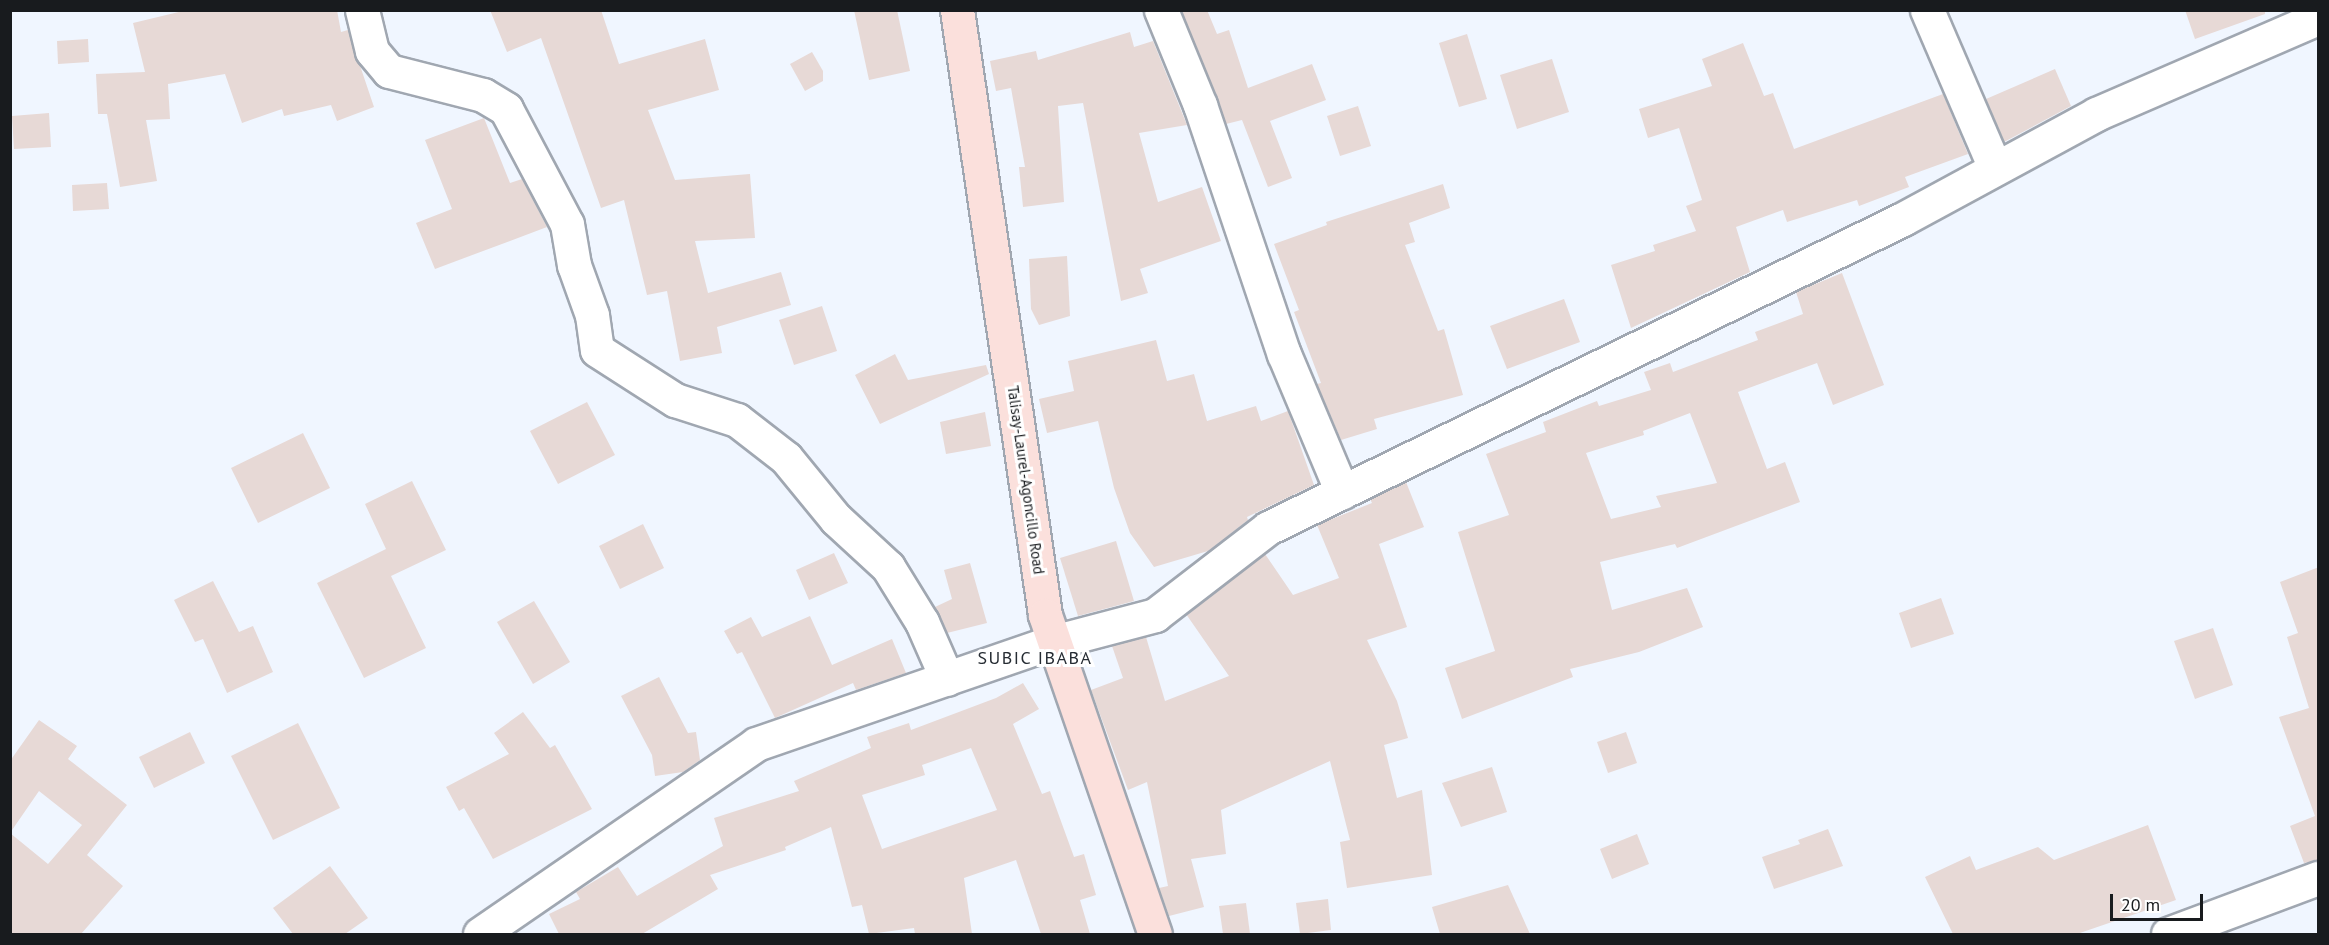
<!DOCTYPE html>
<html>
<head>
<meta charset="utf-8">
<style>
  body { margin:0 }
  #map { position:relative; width:2329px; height:945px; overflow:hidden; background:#f0f6ff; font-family:"PT Sans",sans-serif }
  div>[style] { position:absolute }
  .building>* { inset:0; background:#e7d9d6 }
  .roads { filter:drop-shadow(2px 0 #a0a7b1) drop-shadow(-2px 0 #a0a7b1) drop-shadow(0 2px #a0a7b1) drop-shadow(0 -2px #a0a7b1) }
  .minor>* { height:33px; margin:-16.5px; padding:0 16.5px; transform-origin:16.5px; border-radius:16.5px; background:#fff }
  .secondary>* { height:33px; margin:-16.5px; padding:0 16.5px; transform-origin:16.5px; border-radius:16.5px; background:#fbe0dc }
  span { translate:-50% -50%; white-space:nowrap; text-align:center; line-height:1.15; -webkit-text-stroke:6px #fff; paint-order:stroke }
  .street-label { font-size:15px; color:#181b1e }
  .quarter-label { font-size:18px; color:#262c33; letter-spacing:1.5px }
  .frame { position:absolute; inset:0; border:12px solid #181b1e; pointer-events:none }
  .scale { position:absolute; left:2110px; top:894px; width:93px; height:27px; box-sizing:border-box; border:3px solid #181b1e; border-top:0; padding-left:8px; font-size:18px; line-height:21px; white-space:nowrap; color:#181b1e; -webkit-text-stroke:4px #fff; paint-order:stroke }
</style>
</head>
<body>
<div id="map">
  <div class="building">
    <i style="clip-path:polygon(187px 10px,337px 10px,341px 32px,348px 30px,374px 107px,337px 121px,331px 105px,284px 116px,282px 109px,242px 123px,225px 74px,168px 84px,170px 119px,146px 120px,157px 181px,120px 187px,107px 114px,98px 114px,96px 74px,145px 72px,133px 23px)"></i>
    <i style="clip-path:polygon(490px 10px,601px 10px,619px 64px,705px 39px,719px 90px,648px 110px,675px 180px,750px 174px,755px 238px,695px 241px,708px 293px,781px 272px,791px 305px,717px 327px,722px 353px,680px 361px,667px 291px,647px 295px,624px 200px,601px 208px,541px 38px,507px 52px)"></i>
    <i style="clip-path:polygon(854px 10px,897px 10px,910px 71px,869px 80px)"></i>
    <i style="clip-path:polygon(1181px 10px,1207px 10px,1217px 34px,1229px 30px,1248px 88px,1312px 64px,1326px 100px,1270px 121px,1292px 178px,1268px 187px,1242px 120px,1226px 124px)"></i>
    <i style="clip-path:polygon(2185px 10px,2265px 10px,2265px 14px,2195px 39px)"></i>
    <i style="clip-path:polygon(1130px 32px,1134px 47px,1153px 41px,1187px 125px,1139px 133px,1158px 202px,1202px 187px,1221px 241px,1140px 269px,1148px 293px,1121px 301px,1083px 103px,1058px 106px,1064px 202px,1023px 207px,1019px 167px,1025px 167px,1011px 88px,996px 91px,990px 61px,1036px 51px,1038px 60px)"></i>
    <i style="clip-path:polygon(1467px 34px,1487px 99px,1459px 107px,1439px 43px)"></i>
    <i style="clip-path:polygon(88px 39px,89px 62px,58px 64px,57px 41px)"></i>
    <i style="clip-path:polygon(1743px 43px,1764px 96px,1773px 93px,1794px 149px,1943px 94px,1968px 154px,1905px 177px,1909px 187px,1859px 206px,1857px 200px,1787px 222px,1783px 210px,1736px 227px,1750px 272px,1631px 328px,1611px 265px,1655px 251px,1653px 245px,1696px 231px,1686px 206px,1702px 200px,1679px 128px,1648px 138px,1639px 109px,1712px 86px,1702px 59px)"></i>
    <i style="clip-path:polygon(812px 52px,823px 71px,823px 81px,805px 91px,790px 64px)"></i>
    <i style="clip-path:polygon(1552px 59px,1569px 112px,1517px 129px,1500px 75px)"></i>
    <i style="clip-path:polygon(2055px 69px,2071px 106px,2004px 142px,1986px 99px)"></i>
    <i style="clip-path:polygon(1358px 106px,1371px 146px,1340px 156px,1327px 116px)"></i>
    <i style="clip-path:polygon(49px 113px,51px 147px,14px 149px,12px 116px)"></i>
    <i style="clip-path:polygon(484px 118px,510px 183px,522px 179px,547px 227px,435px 269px,416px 223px,452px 209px,425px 140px)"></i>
    <i style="clip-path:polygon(107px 183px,109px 209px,73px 211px,72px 185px)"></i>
    <i style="clip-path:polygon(1443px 184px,1450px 208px,1409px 223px,1415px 242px,1405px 245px,1438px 331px,1444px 329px,1463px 395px,1374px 419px,1377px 429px,1341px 440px,1317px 384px,1321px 383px,1294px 312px,1299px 310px,1274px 244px,1327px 225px,1326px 222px)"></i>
    <i style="clip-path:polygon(1067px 256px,1070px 316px,1039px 325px,1031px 309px,1029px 259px)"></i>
    <i style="clip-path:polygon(evenodd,1842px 273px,1884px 385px,1833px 405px,1817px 363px,1738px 392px,1767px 469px,1785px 462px,1800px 502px,1677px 548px,1675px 544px,1600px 562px,1612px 610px,1687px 588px,1703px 627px,1639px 652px,1570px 669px,1573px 677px,1462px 719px,1445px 668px,1495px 651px,1458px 532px,1509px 515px,1486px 454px,1546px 432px,1543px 422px,1597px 401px,1599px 406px,1651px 390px,1644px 372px,1670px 363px,1673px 372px,1758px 340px,1755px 332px,1803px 314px,1796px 292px,1842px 273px,1690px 413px,1717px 483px,1656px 496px,1661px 507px,1611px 519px,1586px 453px,1644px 435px,1643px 431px,1690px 413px)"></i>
    <i style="clip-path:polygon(1564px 299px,1580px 342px,1507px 369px,1490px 326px)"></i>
    <i style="clip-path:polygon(822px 306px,837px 351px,794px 365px,779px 320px)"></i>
    <i style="clip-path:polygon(1156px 340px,1167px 381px,1194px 374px,1207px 421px,1256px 406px,1261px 421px,1288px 411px,1314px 485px,1247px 517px,1248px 520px,1208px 551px,1154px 567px,1130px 533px,1114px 488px,1098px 421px,1047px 433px,1039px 399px,1074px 391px,1068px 361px)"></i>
    <i style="clip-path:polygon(895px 354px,908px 380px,986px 365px,989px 374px,880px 424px,855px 375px)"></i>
    <i style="clip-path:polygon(587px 402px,615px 455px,558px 484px,530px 431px)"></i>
    <i style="clip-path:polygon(985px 412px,991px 446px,946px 454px,940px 422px)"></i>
    <i style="clip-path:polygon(303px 433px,330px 488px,258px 523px,231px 468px)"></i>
    <i style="clip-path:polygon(412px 481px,446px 550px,391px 576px,426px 648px,364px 678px,317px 583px,386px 549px,365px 504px)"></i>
    <i style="clip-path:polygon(1406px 482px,1424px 527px,1379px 544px,1407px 627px,1367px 640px,1397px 701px,1408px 738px,1384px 745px,1397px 798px,1422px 790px,1432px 875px,1347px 888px,1340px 842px,1350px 840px,1330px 761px,1221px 810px,1226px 854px,1191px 859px,1204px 907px,1169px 916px,1159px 888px,1168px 886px,1147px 782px,1128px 790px,1091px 690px,1123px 678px,1112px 646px,1146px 637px,1165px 701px,1229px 676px,1186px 614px,1265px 554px,1293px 595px,1339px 578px,1317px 525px,1372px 503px,1370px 499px)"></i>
    <i style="clip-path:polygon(643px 524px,664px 568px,620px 589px,599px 546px)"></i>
    <i style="clip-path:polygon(1116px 541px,1134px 601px,1078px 616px,1060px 558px)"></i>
    <i style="clip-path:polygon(834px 553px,848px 583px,809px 600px,796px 570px)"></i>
    <i style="clip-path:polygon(970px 563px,987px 623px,947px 633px,935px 607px,952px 599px,944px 570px)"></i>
    <i style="clip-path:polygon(2319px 567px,2319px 860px,2304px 863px,2290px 826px,2315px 816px,2279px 717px,2309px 708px,2287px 637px,2298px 633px,2280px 582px)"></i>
    <i style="clip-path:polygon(213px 581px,239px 632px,253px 626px,273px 672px,227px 693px,203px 639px,195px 642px,174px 600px)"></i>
    <i style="clip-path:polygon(1941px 598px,1954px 634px,1911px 648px,1899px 613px)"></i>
    <i style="clip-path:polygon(534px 601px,570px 662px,533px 684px,497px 622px)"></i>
    <i style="clip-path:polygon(810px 616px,832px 665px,892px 639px,906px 673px,856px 690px,853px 683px,775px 718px,742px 652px,737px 654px,724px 631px,751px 617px,762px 637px)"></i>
    <i style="clip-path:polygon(2213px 628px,2233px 685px,2195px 699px,2174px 641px)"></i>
    <i style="clip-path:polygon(659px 677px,688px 733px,696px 732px,700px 760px,683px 772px,655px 776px,652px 755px,621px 696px)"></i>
    <i style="clip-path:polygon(evenodd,1023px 683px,1039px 709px,1013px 724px,1042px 794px,1050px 791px,1074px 857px,1084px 854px,1096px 895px,1080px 900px,1090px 934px,1041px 934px,1016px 860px,964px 878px,972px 934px,915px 934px,914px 928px,869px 934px,862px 905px,852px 907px,831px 827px,785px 847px,786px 850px,710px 875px,718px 889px,642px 934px,559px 934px,549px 914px,580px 899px,576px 892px,618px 867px,637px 896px,723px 846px,714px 818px,799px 791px,794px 781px,871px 748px,867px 737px,909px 723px,911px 730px,996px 698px,1023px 683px,971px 748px,997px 810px,882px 849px,862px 795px,925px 775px,922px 765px,971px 748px)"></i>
    <i style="clip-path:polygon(523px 712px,550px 748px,555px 745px,592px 809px,493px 859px,464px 808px,459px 811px,446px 787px,509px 754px,494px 733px)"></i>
    <i style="clip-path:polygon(39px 720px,77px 746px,68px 759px,127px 805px,87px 855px,123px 886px,81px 934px,10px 934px,10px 833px,48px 864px,82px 825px,39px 791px,10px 833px,10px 761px)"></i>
    <i style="clip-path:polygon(298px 723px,340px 808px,273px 840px,231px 756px)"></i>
    <i style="clip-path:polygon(190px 732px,205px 763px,154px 788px,139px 757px)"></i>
    <i style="clip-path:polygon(1626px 732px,1637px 763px,1608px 773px,1597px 742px)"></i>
    <i style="clip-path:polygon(1492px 767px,1507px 812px,1461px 827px,1442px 783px)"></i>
    <i style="clip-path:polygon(2148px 825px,2176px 900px,2077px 934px,1953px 934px,1925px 877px,1970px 856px,1976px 870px,2038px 847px,2054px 860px)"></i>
    <i style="clip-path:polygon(1828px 829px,1843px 866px,1774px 889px,1762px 857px,1800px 844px,1798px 840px)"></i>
    <i style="clip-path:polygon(1637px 834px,1649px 864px,1612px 879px,1600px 849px)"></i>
    <i style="clip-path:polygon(330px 866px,368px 918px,345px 934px,293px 934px,273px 908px)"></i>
    <i style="clip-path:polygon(1508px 885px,1530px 934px,1440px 934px,1432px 907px)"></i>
    <i style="clip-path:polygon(1328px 899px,1331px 930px,1300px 934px,1296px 903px)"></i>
    <i style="clip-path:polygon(1246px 903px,1250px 934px,1223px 934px,1219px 906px)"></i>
  </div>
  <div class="roads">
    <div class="minor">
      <i style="left:362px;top:10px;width:42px;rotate:76.3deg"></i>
      <i style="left:372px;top:51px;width:26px;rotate:50deg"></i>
      <i style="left:389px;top:71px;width:97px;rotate:14.3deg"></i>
      <i style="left:483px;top:95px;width:27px;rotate:31deg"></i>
      <i style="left:506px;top:109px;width:130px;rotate:62.1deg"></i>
      <i style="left:567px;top:224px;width:42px;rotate:80.3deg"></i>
      <i style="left:574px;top:265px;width:53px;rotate:70.2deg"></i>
      <i style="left:592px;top:315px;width:35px;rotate:82deg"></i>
      <i style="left:597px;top:350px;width:93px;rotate:32.7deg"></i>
      <i style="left:675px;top:400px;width:65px;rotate:17.9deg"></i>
      <i style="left:737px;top:420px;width:62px;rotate:37.8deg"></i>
      <i style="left:786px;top:458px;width:79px;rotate:50.7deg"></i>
      <i style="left:836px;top:519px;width:71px;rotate:42.7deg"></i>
      <i style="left:888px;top:567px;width:65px;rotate:58.3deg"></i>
      <i style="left:922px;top:622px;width:62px;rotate:66.3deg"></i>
      <i style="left:1161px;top:10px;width:103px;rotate:67.7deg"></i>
      <i style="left:1200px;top:105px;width:263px;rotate:71.4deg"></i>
      <i style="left:1284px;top:354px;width:150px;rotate:67.2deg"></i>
      <i style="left:1927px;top:10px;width:172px;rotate:66.7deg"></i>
      <i style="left:480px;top:934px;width:335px;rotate:-34.5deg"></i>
      <i style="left:756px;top:744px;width:314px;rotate:-19deg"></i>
      <i style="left:1053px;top:642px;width:106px;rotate:-14.8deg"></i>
      <i style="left:1155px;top:615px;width:143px;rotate:-37.6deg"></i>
      <i style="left:1268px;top:528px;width:706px;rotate:-25.95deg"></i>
      <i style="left:1903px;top:219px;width:220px;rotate:-28.5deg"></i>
      <i style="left:2096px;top:114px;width:242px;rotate:-23.4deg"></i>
      <i style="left:2168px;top:934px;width:160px;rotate:-20.5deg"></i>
    </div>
    <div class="secondary">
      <i style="left:957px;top:10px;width:611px;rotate:81.72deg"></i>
      <i style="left:1045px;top:615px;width:337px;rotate:71deg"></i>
    </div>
  </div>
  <div class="street-label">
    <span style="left:1026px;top:480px;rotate:82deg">Talisay-Laurel-Agoncillo Road</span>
  </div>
  <div class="quarter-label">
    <span style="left:1035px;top:658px">SUBIC IBABA</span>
  </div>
  <div class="frame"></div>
  <div class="scale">20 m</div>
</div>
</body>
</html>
